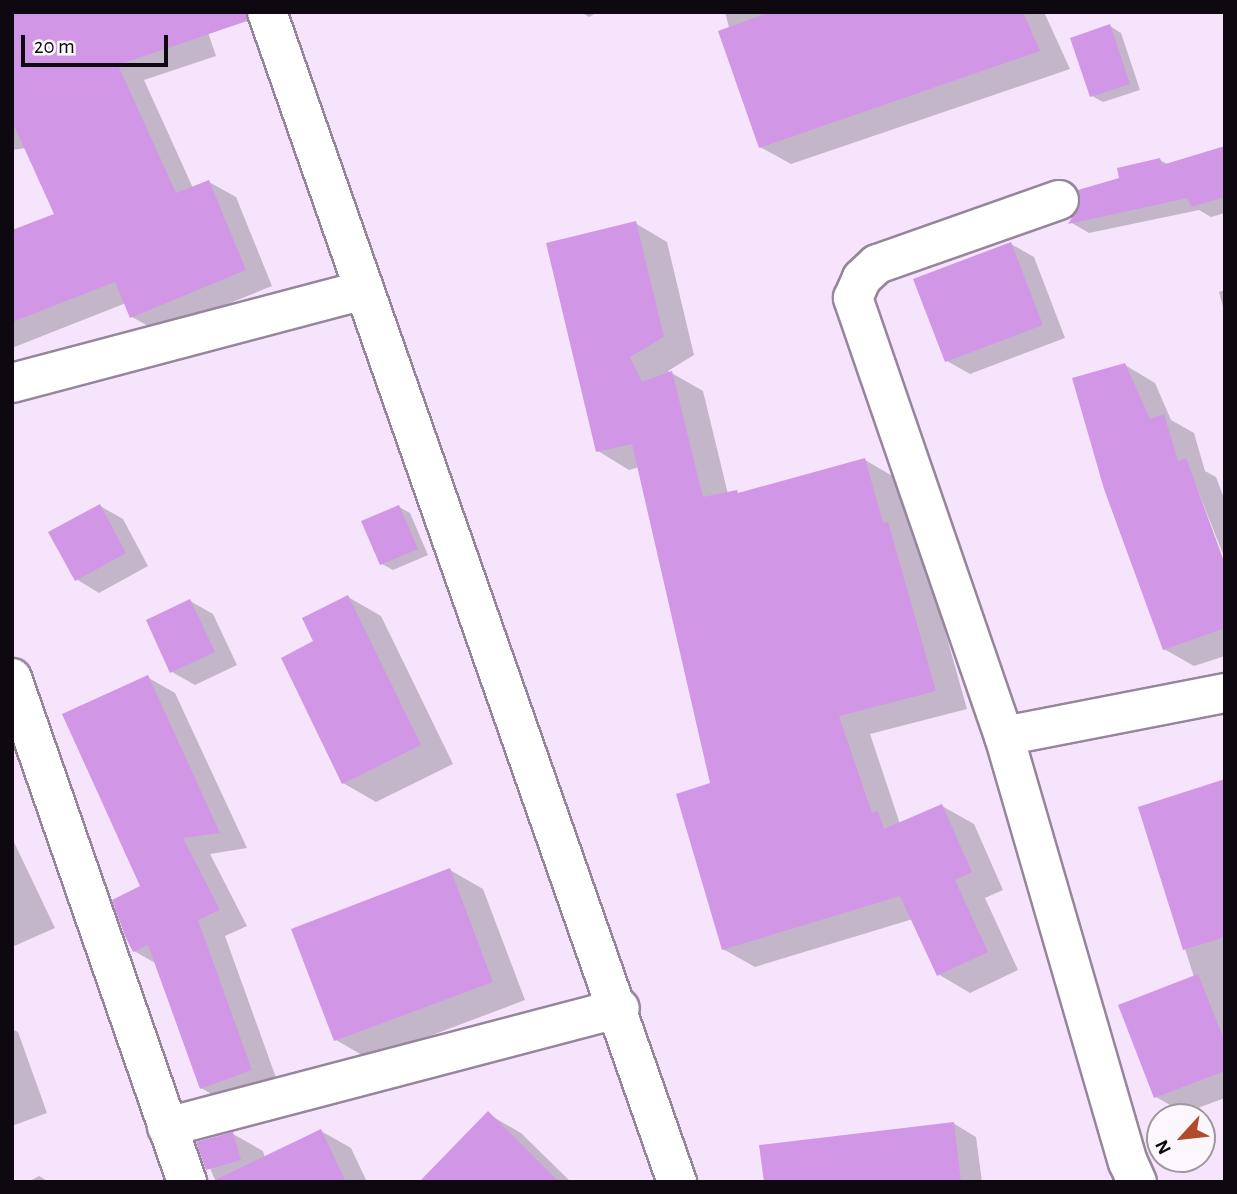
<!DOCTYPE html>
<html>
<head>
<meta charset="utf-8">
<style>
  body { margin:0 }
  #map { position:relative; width:1237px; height:1194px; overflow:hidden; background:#f6e4fc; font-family:"Alegreya Sans",sans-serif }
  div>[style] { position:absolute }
  .shadow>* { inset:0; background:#0003 }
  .building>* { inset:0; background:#d197e6 }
  .roads { filter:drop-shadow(2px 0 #96869c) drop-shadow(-2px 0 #96869c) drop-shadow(0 2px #96869c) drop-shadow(0 -2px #96869c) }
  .minor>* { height:38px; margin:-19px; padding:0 19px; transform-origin:19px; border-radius:19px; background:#fff }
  span { translate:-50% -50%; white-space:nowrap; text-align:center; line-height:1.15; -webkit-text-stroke:6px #fbf7fc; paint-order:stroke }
  .frame { position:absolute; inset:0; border:14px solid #0e0910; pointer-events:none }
  .north { position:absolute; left:1146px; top:1103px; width:70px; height:70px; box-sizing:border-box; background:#fbf7fc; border:2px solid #9c989e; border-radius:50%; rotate:243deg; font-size:19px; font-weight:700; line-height:28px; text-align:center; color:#0e0910 }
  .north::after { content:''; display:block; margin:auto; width:24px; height:32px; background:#b34a29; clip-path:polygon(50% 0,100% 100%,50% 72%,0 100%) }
  .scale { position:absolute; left:21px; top:35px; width:147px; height:32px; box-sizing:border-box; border:4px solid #0e0910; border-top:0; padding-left:9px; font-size:21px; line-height:24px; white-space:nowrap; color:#0e0910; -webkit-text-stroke:5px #fbf7fc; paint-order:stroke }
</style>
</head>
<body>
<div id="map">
  <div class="shadow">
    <i style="clip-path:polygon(12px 12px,201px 12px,216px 56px,144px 80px,193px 188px,209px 182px,236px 197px,272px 286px,159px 332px,132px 317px,126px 303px,12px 348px,12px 232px,56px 215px,26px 148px,12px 150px)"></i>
    <i style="clip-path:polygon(581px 12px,598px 12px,589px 17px)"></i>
    <i style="clip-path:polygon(725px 12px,1044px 12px,1070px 69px,791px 164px,760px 147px)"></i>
    <i style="clip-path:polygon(1110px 26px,1121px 33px,1140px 90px,1103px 102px,1092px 96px)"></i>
    <i style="clip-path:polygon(1225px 148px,1225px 213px,1211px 217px,1199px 210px,1089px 233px,1070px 222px,1082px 205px,1160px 160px,1169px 165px)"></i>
    <i style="clip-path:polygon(635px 223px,667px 242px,694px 355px,668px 371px,703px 391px,728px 494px,742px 494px,865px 460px,896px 478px,913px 538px,920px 542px,967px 709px,870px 734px,900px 824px,942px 806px,974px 824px,1003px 890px,985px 898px,1018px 970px,970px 993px,938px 974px,913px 919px,755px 967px,723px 949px,712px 785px,639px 467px,629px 470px,598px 451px)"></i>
    <i style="clip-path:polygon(1011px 244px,1034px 257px,1065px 338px,970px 374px,947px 361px)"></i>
    <i style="clip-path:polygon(1225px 290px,1225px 314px,1219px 292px)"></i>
    <i style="clip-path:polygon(1125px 365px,1155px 383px,1171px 420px,1194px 433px,1205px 471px,1216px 477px,1225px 501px,1225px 559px,1188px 466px,1225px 569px,1225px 656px,1194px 666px,1164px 649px)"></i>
    <i style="clip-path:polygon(100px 506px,123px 519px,148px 566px,99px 593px,76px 579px)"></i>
    <i style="clip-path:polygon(399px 507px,410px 513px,428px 555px,393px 570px,382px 564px)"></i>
    <i style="clip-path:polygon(348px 597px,381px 616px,453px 764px,376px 802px,343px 783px,316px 642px)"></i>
    <i style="clip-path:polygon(190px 601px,213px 614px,237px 665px,195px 685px,172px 672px)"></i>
    <i style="clip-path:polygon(147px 677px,175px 693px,247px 848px,210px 854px,247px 926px,225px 936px,279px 1086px,229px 1104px,201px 1088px,157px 964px,134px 951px,143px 887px)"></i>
    <i style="clip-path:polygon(1225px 781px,1225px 1098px,1184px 1113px,1156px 1097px,1194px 977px,1140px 808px)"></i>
    <i style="clip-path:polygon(12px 838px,55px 928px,12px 947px)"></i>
    <i style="clip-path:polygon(450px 870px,483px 889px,525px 1000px,369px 1059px,336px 1040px)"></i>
    <i style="clip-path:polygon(12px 1029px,18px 1032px,47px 1113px,12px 1126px)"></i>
    <i style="clip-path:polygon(488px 1114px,521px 1133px,571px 1182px,422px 1182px)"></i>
    <i style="clip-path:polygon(953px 1123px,976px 1137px,982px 1182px,765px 1182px)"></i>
    <i style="clip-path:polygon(321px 1131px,351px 1148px,367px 1182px,216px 1182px,199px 1143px,233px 1134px,263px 1151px,265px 1158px)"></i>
    <i style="clip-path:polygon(39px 1176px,49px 1182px,28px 1182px)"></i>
  </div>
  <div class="building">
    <i style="clip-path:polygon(12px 12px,246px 12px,247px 21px,118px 65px,176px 193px,209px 180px,246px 270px,130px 318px,115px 282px,12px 322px,12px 230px,54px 214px,12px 121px)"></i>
    <i style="clip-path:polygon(771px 12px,1023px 12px,1040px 51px,759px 148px,718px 31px)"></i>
    <i style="clip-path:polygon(1110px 24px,1130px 84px,1090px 97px,1070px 38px)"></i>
    <i style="clip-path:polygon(1225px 146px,1225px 197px,1191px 207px,1188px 198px,1068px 224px,1080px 205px,1078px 190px,1119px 178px,1117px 168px,1160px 158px,1162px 165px)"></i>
    <i style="clip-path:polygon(636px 221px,664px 337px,630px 357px,642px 382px,672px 371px,703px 497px,737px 490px,738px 493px,865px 458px,883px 523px,888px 522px,936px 691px,839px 716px,872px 813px,878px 811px,884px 829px,942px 804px,972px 872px,955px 880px,988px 952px,937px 976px,900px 896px,722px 950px,676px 794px,710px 783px,632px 444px,596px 452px,546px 243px)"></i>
    <i style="clip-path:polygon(1011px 242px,1043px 325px,945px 362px,913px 279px)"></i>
    <i style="clip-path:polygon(1125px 363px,1150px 419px,1164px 414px,1178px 461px,1186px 458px,1225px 564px,1225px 628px,1163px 650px,1104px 489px,1072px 378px)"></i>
    <i style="clip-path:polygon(100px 504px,126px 553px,75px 581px,48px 532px)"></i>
    <i style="clip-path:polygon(399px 505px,418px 549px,380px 565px,361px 521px)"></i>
    <i style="clip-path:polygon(348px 595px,421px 745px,342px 784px,281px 658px,313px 641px,302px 618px)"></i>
    <i style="clip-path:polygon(190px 599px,215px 652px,170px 673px,146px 620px)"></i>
    <i style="clip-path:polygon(148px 675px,220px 833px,183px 838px,220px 910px,198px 920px,252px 1070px,200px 1089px,148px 945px,133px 952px,125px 936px,112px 900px,140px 886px,62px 714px)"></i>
    <i style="clip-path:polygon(1225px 779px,1225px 937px,1183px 950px,1138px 807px)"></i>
    <i style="clip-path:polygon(450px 868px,493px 982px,334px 1041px,291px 929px)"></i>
    <i style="clip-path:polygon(1198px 974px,1225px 1042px,1225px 1071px,1154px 1098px,1118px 1005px)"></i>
    <i style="clip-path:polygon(488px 1111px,559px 1182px,419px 1182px)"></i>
    <i style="clip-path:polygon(954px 1122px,961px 1182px,764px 1182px,759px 1145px)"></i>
    <i style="clip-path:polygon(321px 1129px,346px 1182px,211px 1182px)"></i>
    <i style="clip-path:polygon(233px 1132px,241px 1160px,206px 1170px,196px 1142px)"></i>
  </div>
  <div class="roads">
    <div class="minor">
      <i style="left:267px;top:12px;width:1240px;rotate:70.69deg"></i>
      <i style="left:1059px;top:200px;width:193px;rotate:160.6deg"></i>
      <i style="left:877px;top:264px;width:21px;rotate:137deg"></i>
      <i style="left:862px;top:278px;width:22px;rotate:114deg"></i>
      <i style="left:853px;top:298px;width:463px;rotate:71deg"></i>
      <i style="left:1004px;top:736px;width:444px;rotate:73.8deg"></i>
      <i style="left:1128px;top:1162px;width:22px;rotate:66deg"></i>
      <i style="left:12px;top:383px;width:363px;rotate:-14.8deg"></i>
      <i style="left:12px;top:678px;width:534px;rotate:70.85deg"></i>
      <i style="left:1004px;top:736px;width:225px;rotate:-11deg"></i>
      <i style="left:167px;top:1127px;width:468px;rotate:-14.7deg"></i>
    </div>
  </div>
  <div class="frame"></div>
  <div class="north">N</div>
  <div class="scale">20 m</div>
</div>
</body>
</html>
